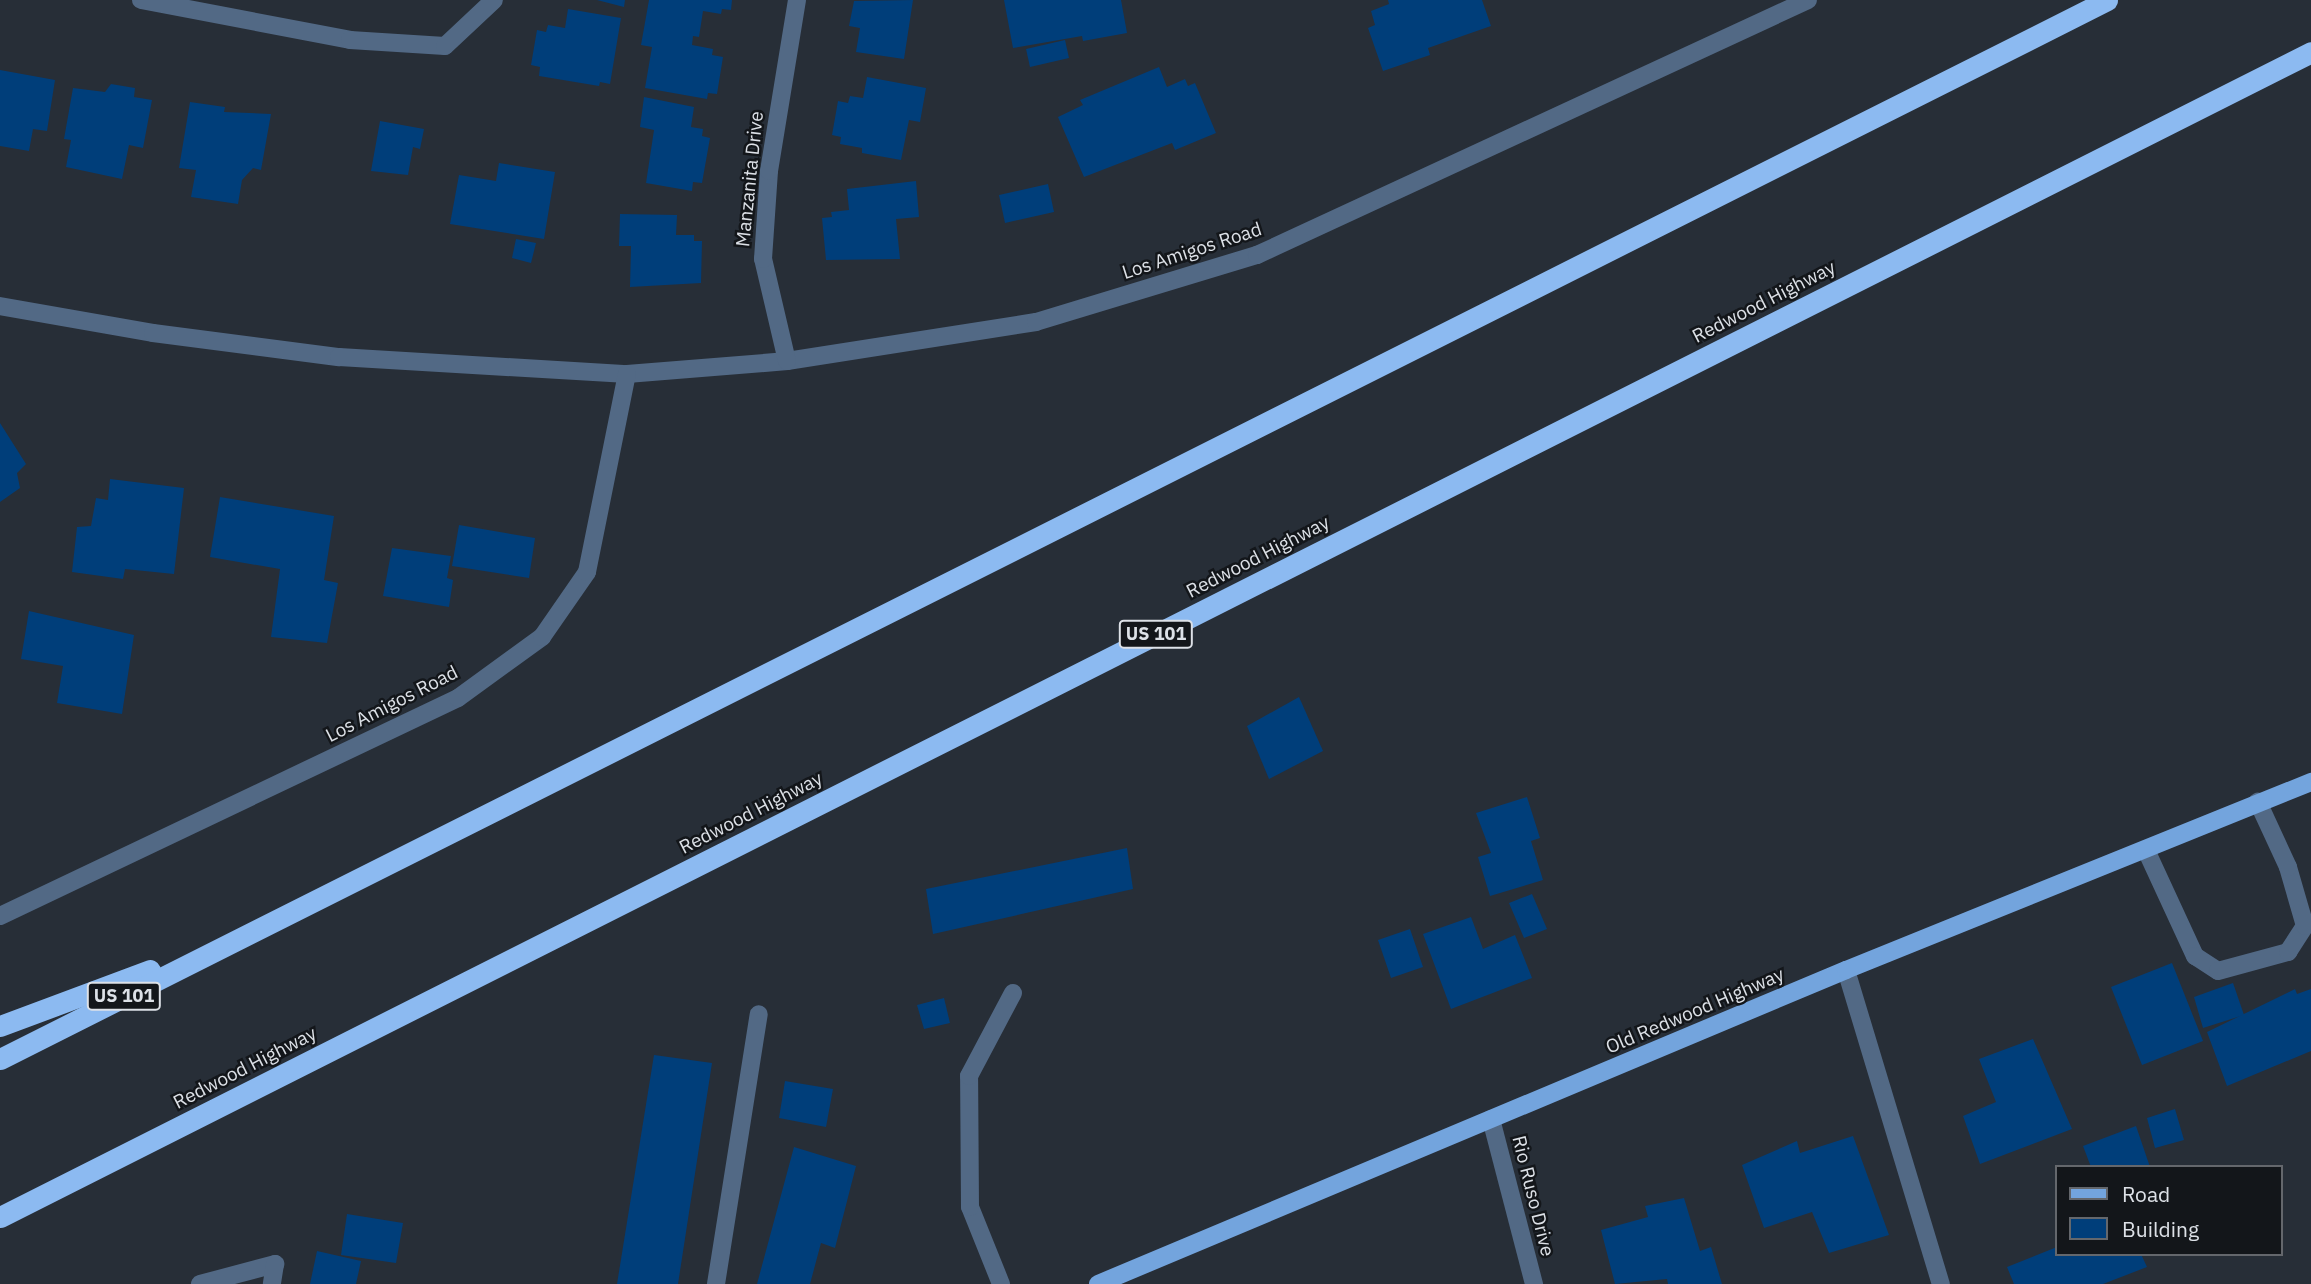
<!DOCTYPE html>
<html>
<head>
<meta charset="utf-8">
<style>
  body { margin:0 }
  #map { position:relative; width:2311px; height:1284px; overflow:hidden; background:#272e37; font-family:"IBM Plex Sans",sans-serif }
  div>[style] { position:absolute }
  .building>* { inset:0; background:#003e7a }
  .minor>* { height:18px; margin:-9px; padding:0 9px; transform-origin:9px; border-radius:9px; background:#526985 }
  .major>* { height:18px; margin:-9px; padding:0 9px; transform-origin:9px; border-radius:9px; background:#73a4dd }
  .highway>* { height:21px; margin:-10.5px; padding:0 10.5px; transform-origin:10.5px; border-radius:10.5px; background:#8cbaf1 }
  span { translate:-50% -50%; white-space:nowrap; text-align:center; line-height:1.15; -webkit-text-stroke:5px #13161a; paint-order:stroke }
  .shield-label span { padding:2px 5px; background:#13161a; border:2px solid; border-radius:5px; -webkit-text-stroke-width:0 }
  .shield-label { font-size:18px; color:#dde1e7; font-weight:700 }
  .street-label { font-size:19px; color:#dde1e7 }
  .legend { position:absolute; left:2055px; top:1165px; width:228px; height:91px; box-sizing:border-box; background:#13161a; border:2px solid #64676c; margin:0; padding:9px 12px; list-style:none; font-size:21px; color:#dde1e7 }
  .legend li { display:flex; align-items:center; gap:14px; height:35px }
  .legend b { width:35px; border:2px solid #64676c }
</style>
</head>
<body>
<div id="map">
  <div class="building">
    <i style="clip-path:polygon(597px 0,625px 0,624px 7px)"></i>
    <i style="clip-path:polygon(649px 0,732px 0,731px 10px,722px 9px,721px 14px,703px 11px,699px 37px,693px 36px,692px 45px,713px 49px,712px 55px,723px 57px,717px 94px,708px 93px,707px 99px,645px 88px,652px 47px,641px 45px)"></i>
    <i style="clip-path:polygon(913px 0,904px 59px,856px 52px,860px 28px,849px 26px,854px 1px)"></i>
    <i style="clip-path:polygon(1004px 0,1121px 0,1127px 33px,1083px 41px,1082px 36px,1013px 48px)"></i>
    <i style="clip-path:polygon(1388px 0,1482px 0,1491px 26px,1428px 48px,1430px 55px,1383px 71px,1368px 28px,1375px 25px,1371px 11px,1389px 4px)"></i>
    <i style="clip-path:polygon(568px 9px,621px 18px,610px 84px,600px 82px,599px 86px,539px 76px,540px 67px,531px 65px,537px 30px,546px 32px,548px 25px,565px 28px)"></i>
    <i style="clip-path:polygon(1065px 40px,1069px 58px,1030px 67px,1026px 49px)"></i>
    <i style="clip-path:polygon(1159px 67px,1167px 87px,1185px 79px,1188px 86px,1195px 83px,1216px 133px,1175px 150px,1172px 143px,1084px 177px,1058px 117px,1083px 105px,1080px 100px)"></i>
    <i style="clip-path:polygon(0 70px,55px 80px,47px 131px,33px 129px,29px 151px,0 146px)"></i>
    <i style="clip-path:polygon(867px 77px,926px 88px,920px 122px,909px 120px,901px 160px,862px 153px,862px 148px,840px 144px,841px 137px,832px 135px,838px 101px,848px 103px,850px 96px,863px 98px)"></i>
    <i style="clip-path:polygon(111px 84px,135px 88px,134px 97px,152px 100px,143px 148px,129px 145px,122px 179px,66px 167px,71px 140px,64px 139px,73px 88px,105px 92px)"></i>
    <i style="clip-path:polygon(644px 97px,694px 107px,691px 127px,703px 129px,702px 136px,710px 138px,702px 183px,693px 182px,692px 191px,646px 183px,654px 130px,640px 127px)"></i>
    <i style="clip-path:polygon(190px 102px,225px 107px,224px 112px,271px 114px,261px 170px,253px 168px,242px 180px,238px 204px,191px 197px,196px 170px,179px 168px)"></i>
    <i style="clip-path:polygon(380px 121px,424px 129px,420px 149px,413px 147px,408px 175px,371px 171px)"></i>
    <i style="clip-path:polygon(499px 163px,555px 172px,544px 239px,450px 224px,459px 175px,496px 181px)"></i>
    <i style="clip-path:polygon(916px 181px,919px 217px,896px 219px,900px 259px,826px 260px,822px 218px,832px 217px,831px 212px,849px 210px,847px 189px)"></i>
    <i style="clip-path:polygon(1048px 184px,1054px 212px,1005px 223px,999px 195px)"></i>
    <i style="clip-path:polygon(620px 214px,677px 215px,676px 235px,694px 235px,694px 241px,702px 241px,701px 283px,630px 287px,631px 246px,619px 246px)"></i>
    <i style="clip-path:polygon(516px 239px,536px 243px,531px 263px,512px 258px)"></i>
    <i style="clip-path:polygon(0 423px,26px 464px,17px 473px,20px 488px,0 502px)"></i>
    <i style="clip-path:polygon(110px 479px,184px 488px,174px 574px,125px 569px,123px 579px,72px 572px,77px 527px,91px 526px,96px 498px,108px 500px)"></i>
    <i style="clip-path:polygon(220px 497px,334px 516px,324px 580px,338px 583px,327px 643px,271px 637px,280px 569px,210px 557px)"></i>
    <i style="clip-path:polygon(459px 525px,535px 538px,529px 578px,452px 566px)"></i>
    <i style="clip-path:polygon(392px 548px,451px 556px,447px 578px,453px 580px,449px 607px,383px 596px)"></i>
    <i style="clip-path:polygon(29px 611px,134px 635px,122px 714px,57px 703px,63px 666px,21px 659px)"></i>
    <i style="clip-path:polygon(1299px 697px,1323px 751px,1269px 779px,1247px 726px)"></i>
    <i style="clip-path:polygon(1527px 797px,1540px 838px,1531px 841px,1543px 880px,1490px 896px,1478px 857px,1491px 853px,1476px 813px)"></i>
    <i style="clip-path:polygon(1127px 848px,1133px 889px,933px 934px,926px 889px)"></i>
    <i style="clip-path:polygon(1532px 894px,1547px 929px,1524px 938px,1509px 903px)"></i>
    <i style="clip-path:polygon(1471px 917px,1483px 949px,1515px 935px,1532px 978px,1451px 1009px,1423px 934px)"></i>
    <i style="clip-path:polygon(1410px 929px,1423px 967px,1391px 978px,1378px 940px)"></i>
    <i style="clip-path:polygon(2172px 963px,2203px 1041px,2142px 1065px,2111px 987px)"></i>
    <i style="clip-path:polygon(2233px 983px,2244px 1015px,2203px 1028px,2194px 997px)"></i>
    <i style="clip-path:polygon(2295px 989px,2297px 994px,2311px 989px,2311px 1051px,2227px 1086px,2207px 1032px)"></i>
    <i style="clip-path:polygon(944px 998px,950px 1023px,924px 1029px,917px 1005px)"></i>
    <i style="clip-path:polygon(2033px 1039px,2072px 1129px,1980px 1164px,1963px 1116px,1996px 1102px,1979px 1059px)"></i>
    <i style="clip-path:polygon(654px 1055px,712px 1063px,678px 1284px,617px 1284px)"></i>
    <i style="clip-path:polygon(785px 1081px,833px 1089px,826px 1127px,779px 1118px)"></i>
    <i style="clip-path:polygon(2175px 1109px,2184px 1140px,2155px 1148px,2147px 1118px)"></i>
    <i style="clip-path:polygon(2136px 1126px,2150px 1167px,2091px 1167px,2083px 1146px)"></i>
    <i style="clip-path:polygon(1853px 1136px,1889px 1235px,1829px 1253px,1812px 1212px,1764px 1228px,1742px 1165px,1797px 1141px,1800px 1153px)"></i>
    <i style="clip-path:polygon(794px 1147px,856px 1166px,835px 1248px,821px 1243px,810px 1284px,757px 1284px)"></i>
    <i style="clip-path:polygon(1684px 1198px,1700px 1251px,1711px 1247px,1722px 1284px,1668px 1284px,1667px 1279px,1615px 1284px,1601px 1230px,1648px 1217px,1645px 1206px)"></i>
    <i style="clip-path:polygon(347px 1214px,403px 1223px,396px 1263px,341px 1255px)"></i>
    <i style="clip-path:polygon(2057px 1247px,2057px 1254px,2141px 1254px,2147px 1267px,2103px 1284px,2014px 1284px,2007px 1267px)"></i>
    <i style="clip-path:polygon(317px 1251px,361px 1261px,356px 1284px,310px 1284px)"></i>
  </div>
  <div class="minor">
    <i style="left:141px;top:0;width:213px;rotate:10.8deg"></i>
    <i style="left:350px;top:40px;width:95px;rotate:3.6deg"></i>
    <i style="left:445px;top:46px;width:67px;rotate:-43.2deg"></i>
    <i style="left:0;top:306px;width:155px;rotate:10deg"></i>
    <i style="left:153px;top:333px;width:188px;rotate:7.4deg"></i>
    <i style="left:339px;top:357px;width:289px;rotate:3.4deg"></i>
    <i style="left:627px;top:374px;width:161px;rotate:-4.6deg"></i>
    <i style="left:787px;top:361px;width:252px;rotate:-8.9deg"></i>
    <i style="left:1036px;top:322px;width:231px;rotate:-16.9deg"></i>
    <i style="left:1257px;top:255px;width:607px;rotate:-24.83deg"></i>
    <i style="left:787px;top:361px;width:105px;rotate:-103.2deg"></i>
    <i style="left:763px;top:259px;width:88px;rotate:-86.1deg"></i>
    <i style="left:769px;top:171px;width:173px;rotate:-80.7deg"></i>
    <i style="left:2146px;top:850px;width:117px;rotate:65.2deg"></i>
    <i style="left:2195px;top:956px;width:27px;rotate:33deg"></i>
    <i style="left:2218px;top:971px;width:73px;rotate:-15.2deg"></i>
    <i style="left:2288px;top:952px;width:31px;rotate:-57deg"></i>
    <i style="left:2305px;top:926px;width:61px;rotate:-106.1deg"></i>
    <i style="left:2288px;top:867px;width:72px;rotate:-114.8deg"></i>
    <i style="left:0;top:916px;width:507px;rotate:-25.45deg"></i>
    <i style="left:458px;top:698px;width:104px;rotate:-36deg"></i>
    <i style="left:542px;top:637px;width:79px;rotate:-55.3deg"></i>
    <i style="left:587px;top:572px;width:202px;rotate:-78.6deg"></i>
    <i style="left:1846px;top:970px;width:328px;rotate:73.2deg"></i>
    <i style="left:1491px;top:1119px;width:171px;rotate:75.4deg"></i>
    <i style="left:200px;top:1284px;width:78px;rotate:-14.9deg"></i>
    <i style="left:275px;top:1264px;width:20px;rotate:99deg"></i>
    <i style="left:716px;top:1284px;width:273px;rotate:-81deg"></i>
    <i style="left:1001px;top:1284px;width:83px;rotate:-111.9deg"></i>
    <i style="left:970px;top:1207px;width:131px;rotate:-90.4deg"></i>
    <i style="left:969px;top:1076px;width:94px;rotate:-62.1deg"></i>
  </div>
  <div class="major">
    <i style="left:1098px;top:1284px;width:811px;rotate:-22.77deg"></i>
    <i style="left:1846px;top:970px;width:502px;rotate:-22.01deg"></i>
  </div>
  <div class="highway">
    <i style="left:0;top:1026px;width:160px;rotate:-20.5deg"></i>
    <i style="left:0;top:1059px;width:2358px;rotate:-26.68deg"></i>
    <i style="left:0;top:1217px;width:2588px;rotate:-26.75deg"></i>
  </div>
  <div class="shield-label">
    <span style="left:1156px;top:634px">US 101</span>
    <span style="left:124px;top:996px">US 101</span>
  </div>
  <div class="street-label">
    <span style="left:750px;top:179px;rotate:-84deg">Manzanita Drive</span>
    <span style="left:1192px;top:251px;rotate:-18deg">Los Amigos Road</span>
    <span style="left:1764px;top:302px;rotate:-27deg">Redwood Highway</span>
    <span style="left:1258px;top:557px;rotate:-27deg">Redwood Highway</span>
    <span style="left:392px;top:704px;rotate:-27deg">Los Amigos Road</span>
    <span style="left:751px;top:813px;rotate:-27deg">Redwood Highway</span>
    <span style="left:1695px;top:1011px;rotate:-23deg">Old Redwood Highway</span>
    <span style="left:245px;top:1068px;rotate:-27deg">Redwood Highway</span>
    <span style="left:1533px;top:1196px;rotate:76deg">Rio Ruso Drive</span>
  </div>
  <ul class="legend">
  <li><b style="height:9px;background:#73a4dd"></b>Road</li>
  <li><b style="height:19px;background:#003e7a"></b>Building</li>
  </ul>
</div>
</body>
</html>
